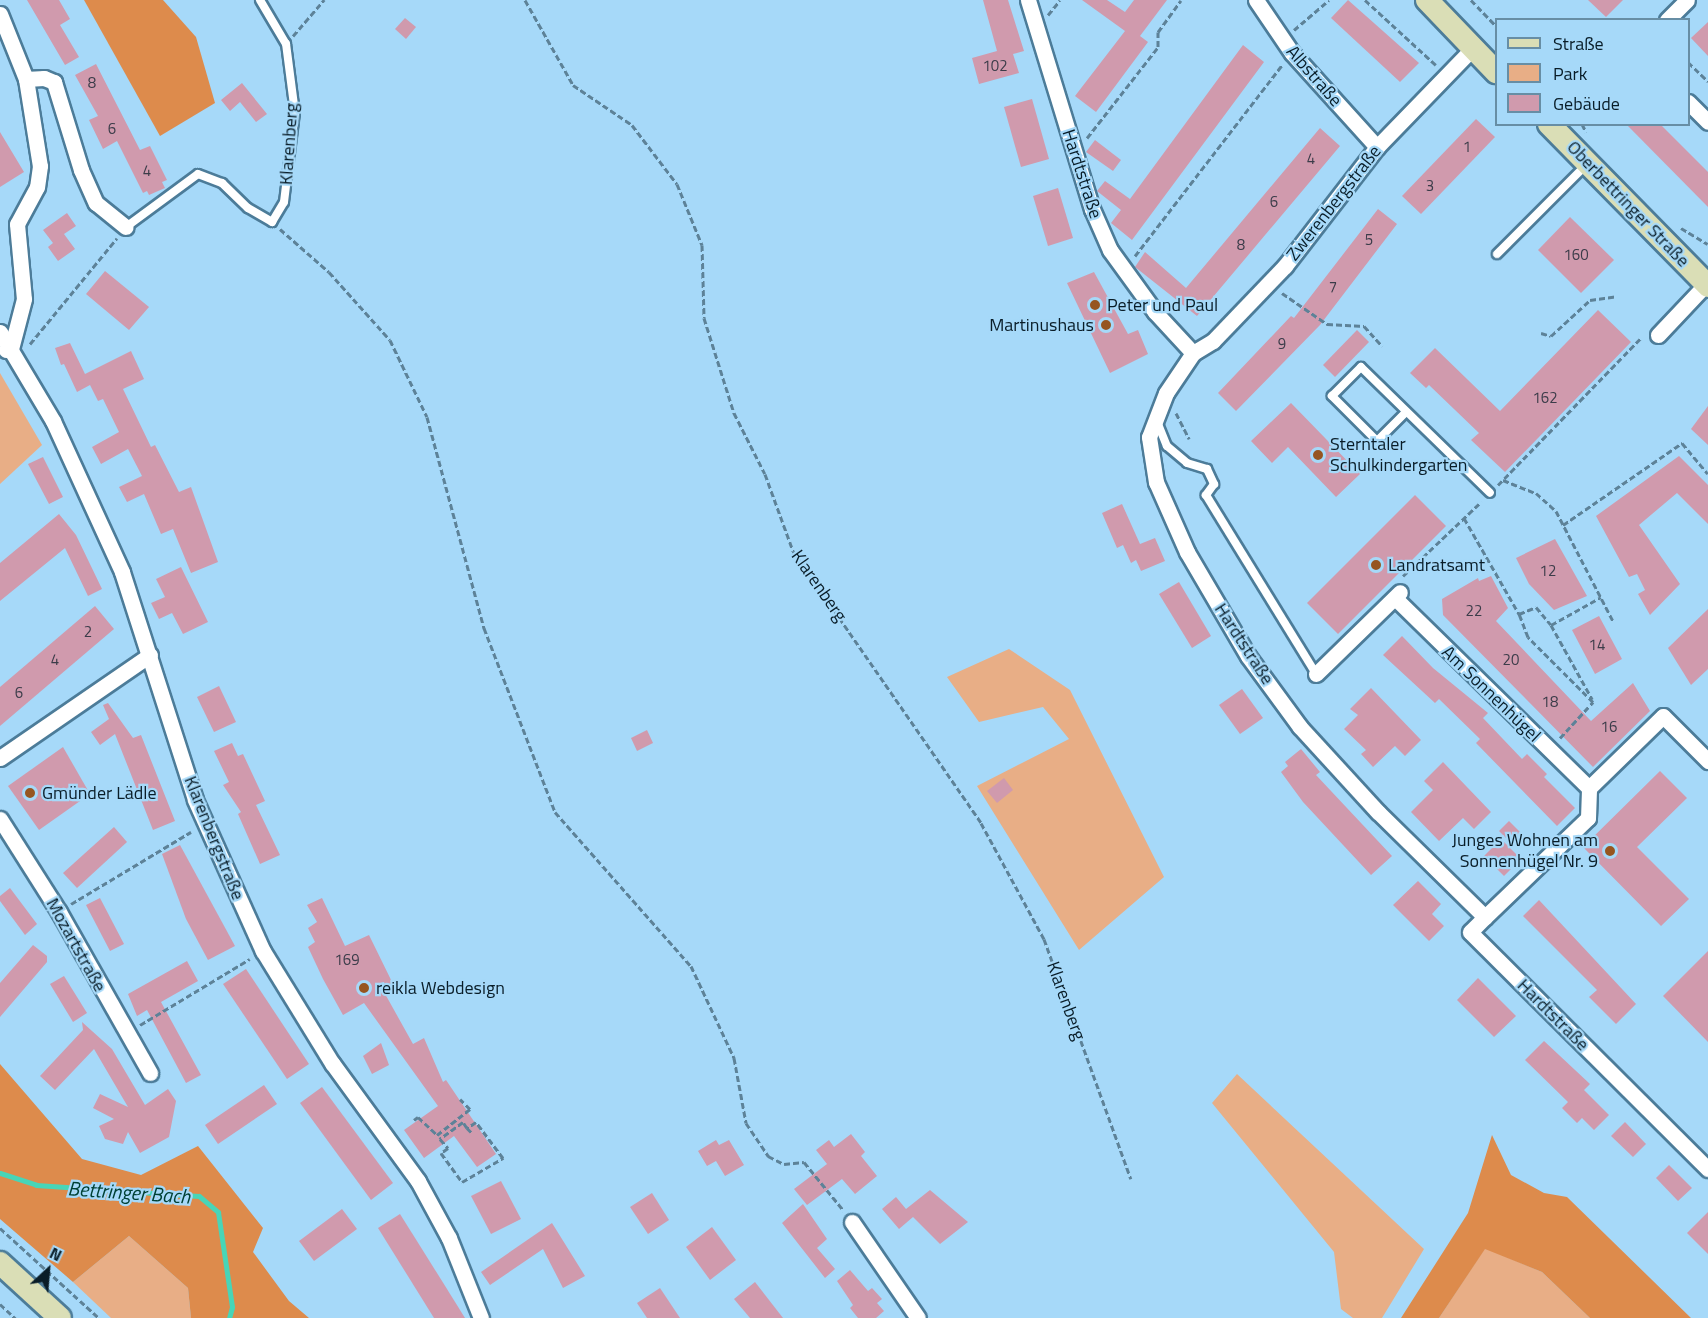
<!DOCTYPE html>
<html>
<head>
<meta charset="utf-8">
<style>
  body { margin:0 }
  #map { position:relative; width:1708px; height:1318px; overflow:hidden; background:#a6d9f9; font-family:"Titillium Web",sans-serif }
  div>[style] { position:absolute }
  .green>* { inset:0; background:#e8ae86 }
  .forest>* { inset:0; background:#dd8b4c }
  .stream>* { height:5px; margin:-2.5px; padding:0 2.5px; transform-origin:2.5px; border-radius:2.5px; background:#48d5b7 }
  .building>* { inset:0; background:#d09aad }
  .path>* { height:3px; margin-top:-1.5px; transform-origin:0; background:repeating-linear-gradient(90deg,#5d8298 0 6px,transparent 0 9px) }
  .roads { filter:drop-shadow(2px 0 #4c7c99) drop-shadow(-2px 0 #4c7c99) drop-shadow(0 2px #4c7c99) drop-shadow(0 -2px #4c7c99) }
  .lane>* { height:8px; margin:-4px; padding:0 4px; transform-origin:4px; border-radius:4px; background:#fff }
  .street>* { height:15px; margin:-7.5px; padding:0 7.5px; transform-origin:7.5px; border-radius:7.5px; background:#fff }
  .secondary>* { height:22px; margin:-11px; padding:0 11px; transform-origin:11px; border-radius:11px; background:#dadeb6 }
  .dots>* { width:16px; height:16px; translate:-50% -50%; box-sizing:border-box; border:3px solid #a6d9f9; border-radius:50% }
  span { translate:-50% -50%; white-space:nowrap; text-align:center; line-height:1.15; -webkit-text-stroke:4.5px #a6d9f9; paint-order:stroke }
  .number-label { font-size:15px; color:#3b3c49 }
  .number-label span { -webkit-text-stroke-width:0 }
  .street-label { font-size:18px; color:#091d28 }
  .poi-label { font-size:18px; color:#091d28 }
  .left { translate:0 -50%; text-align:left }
  .right { translate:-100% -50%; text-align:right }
  .water-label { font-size:20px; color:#004135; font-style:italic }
  .legend { position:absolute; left:1495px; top:18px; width:195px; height:108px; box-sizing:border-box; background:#a6d9f9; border:2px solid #678ea5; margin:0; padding:8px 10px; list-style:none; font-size:18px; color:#091d28 }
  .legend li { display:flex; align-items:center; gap:12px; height:30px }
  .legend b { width:30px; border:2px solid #678ea5 }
  .north { position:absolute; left:18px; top:1240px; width:60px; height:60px; -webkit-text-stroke:4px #a6d9f9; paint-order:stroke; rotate:26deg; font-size:16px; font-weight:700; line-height:24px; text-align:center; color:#091d28 }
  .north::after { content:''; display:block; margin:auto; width:21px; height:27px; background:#091d28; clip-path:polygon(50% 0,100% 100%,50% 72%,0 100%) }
</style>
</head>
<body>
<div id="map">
  <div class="green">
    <i style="clip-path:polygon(0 373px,42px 445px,0 484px)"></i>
    <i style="clip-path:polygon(1009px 649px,1070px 690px,1164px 877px,1079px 950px,977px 786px,1069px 739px,1043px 707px,979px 722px,947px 677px)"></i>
    <i style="clip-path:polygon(1237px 1074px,1424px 1249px,1382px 1318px,1353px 1318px,1341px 1309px,1334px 1252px,1212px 1103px)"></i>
    <i style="clip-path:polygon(129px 1236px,188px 1288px,191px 1318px,111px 1318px,73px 1282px)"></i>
    <i style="clip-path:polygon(1485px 1248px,1542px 1272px,1590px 1318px,1439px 1318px)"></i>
  </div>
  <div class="forest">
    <i style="clip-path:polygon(84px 0,163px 0,196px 37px,215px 103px,160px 136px)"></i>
    <i style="clip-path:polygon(0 1064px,82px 1159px,141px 1175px,198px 1146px,263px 1228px,253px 1252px,289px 1301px,309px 1318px,191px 1318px,188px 1288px,129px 1236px,73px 1282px,0 1219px)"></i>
    <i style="clip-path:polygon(1492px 1135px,1511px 1175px,1544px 1193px,1567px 1197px,1691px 1318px,1590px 1318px,1542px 1272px,1485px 1249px,1439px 1318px,1401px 1318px,1468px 1213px)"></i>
  </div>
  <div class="stream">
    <i style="left:0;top:1173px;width:38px;rotate:18deg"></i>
    <i style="left:36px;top:1185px;width:163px;rotate:3.9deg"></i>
    <i style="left:199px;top:1196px;width:25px;rotate:40deg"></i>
    <i style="left:218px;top:1212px;width:96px;rotate:81.6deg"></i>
    <i style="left:232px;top:1307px;width:11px;rotate:105deg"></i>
  </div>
  <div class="building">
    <i style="clip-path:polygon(27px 0,59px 0,70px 19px,60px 25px,79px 57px,65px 65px)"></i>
    <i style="clip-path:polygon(983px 0,1008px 0,1024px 51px,1013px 54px,1019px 73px,979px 84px,972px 58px,997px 51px)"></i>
    <i style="clip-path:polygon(1082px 0,1107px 0,1125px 12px,1134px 0,1167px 0,1140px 36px,1148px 42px,1096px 112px,1075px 96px,1125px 31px)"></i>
    <i style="clip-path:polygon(1348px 0,1419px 63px,1400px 82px,1331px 18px)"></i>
    <i style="clip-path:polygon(1588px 0,1623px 0,1606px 17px)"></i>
    <i style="clip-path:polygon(405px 18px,416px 27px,406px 39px,395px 29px)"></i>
    <i style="clip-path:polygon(1708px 22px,1708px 56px,1691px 38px)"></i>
    <i style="clip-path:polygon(1243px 45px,1264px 62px,1132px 240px,1111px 223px,1121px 210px,1097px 191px,1105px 181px,1130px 199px)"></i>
    <i style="clip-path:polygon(96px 64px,140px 150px,150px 146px,167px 180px,162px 182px,165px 188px,149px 195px,147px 191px,143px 193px,117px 141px,103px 149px,89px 120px,98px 116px,75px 75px)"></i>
    <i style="clip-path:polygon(242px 83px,267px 114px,256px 122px,240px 102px,230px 111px,221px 100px)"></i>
    <i style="clip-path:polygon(1032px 99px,1049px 159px,1021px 167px,1004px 107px)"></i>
    <i style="clip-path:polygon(1476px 119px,1495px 137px,1421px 214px,1402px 196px)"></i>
    <i style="clip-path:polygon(1626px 124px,1660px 124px,1708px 172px,1708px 207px)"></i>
    <i style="clip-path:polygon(1320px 128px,1340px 146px,1197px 316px,1135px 267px,1145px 252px,1186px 288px)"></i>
    <i style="clip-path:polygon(0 132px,24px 172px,0 187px)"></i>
    <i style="clip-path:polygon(1095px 140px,1121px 160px,1113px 171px,1086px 152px)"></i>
    <i style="clip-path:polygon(1058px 188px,1073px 238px,1048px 246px,1033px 196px)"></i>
    <i style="clip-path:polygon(1378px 209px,1397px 224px,1320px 325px,1236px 411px,1218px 393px,1291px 316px,1294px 318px)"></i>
    <i style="clip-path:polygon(67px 213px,76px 226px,64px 234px,75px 249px,58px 261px,48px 247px,53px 243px,43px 230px)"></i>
    <i style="clip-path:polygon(1570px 217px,1614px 260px,1581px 293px,1538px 250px)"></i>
    <i style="clip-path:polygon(105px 271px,149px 307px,129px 330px,86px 294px)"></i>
    <i style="clip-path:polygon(1094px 272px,1128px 334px,1138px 330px,1148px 354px,1110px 373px,1067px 283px)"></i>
    <i style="clip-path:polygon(1598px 310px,1631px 342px,1505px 472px,1471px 440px,1479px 433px,1429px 385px,1426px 388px,1410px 373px,1435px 348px,1500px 411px)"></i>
    <i style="clip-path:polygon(1357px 330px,1369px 342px,1335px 377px,1323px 365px)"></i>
    <i style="clip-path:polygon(70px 343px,85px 374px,131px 351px,144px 379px,123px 389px,151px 447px,155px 445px,179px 492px,191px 487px,218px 562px,191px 573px,173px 529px,161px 534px,144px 494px,127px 502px,119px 487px,142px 476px,128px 449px,101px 464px,92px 447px,119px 432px,103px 399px,98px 401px,90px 385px,77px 392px,64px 364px,61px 365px,55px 348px)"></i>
    <i style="clip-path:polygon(1291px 403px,1360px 474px,1336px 497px,1288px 447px,1272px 463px,1251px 441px)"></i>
    <i style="clip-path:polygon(1708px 406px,1708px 445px,1691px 429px)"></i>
    <i style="clip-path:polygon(1679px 456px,1708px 485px,1708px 524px,1677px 493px,1639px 525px,1680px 584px,1650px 615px,1638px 594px,1645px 590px,1637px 574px,1629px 577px,1596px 516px)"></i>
    <i style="clip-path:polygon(43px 457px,63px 497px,49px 504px,28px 464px)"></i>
    <i style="clip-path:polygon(1415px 495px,1446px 526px,1338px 634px,1307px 603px)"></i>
    <i style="clip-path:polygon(1122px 504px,1140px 544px,1155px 538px,1165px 561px,1141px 571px,1136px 560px,1131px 563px,1123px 545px,1117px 548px,1102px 513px)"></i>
    <i style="clip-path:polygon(59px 514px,76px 535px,102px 589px,88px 596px,65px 548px,0 601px,0 563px)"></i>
    <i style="clip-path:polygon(1555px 539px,1587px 596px,1554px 610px,1529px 584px,1516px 558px)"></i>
    <i style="clip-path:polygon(181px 567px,208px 622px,183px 634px,172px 613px,159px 619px,151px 603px,165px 597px,156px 579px)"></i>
    <i style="clip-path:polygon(1491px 576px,1508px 608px,1496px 621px,1591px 721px,1633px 683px,1650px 711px,1593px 767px,1443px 615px,1442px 599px,1478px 578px,1479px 581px)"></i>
    <i style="clip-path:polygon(1179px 582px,1211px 636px,1192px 648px,1159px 594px)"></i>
    <i style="clip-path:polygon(95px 606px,114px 629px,0 726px,0 687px)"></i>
    <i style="clip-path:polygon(1708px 609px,1708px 669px,1691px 685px,1668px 648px)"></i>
    <i style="clip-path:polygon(1599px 616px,1622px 659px,1595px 674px,1572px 630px)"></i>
    <i style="clip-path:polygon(1402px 636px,1433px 668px,1488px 713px,1483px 718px,1522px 759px,1527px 754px,1547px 774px,1544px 777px,1575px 808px,1557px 826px,1476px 743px,1480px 739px,1439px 699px,1435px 703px,1383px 655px)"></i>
    <i style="clip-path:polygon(219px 686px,236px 722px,214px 732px,197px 697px)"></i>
    <i style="clip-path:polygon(1371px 688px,1421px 740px,1405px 756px,1395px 746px,1373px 767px,1361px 754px,1366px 750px,1344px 729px,1358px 715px,1350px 709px)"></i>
    <i style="clip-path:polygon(1242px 689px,1263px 718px,1240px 734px,1219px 705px)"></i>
    <i style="clip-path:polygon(108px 703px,133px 738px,141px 735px,175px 821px,153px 830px,115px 734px,100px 745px,91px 732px,109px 719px,103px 705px)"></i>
    <i style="clip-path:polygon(647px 730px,653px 743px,637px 751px,631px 738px)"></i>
    <i style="clip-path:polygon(232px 743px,238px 756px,243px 754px,265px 801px,256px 805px,280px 855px,260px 864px,238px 814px,241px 812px,223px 785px,229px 782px,214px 751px)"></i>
    <i style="clip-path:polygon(63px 747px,90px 794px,39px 830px,8px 786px)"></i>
    <i style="clip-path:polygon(1301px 749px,1320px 772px,1316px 775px,1392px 856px,1371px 875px,1303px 802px,1281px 772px,1288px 766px,1285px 762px)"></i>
    <i style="clip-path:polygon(1443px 762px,1491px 812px,1474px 829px,1463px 818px,1439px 841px,1411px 812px,1433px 790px,1424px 781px)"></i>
    <i style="clip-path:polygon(1660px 771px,1687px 798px,1637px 847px,1689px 899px,1661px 926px,1583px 847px)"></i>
    <i style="clip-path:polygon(1004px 778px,1013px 790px,997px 803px,987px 791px)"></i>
    <i style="clip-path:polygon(1509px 821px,1520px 832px,1510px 842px,1499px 831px)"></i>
    <i style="clip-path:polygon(114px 827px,127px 842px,77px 888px,63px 873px)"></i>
    <i style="clip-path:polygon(1501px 839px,1521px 859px,1504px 876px,1484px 856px)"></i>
    <i style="clip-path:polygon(180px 845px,235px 946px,208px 960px,186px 919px,162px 854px)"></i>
    <i style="clip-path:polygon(1418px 881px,1441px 904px,1432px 914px,1444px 926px,1429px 941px,1393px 905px)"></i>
    <i style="clip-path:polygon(10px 888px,37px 924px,25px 935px,0 901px,0 896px)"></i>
    <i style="clip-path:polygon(100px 898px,124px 944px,110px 951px,86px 905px)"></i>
    <i style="clip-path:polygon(322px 898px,345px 946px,369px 935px,394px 986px,384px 992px,413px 1044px,424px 1038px,443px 1082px,446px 1080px,496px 1154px,477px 1167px,454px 1136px,424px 1158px,404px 1130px,438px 1106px,364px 1003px,343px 1015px,323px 979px,308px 947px,315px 942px,308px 928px,317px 922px,307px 905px)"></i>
    <i style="clip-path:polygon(1539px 900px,1636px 1004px,1616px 1024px,1589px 997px,1597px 990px,1523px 916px)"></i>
    <i style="clip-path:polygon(33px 945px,47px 956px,47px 962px,0 1017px,0 983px)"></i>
    <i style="clip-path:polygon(1708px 951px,1708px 1042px,1663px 996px)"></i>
    <i style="clip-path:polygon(187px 961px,198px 981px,161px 1002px,201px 1075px,186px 1083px,147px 1010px,137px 1016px,128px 994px)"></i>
    <i style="clip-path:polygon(246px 969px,309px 1064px,287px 1079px,223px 984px)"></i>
    <i style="clip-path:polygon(64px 976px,87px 1013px,73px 1022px,50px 984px)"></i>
    <i style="clip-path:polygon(1478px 978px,1516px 1016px,1494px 1037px,1457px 1000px)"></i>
    <i style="clip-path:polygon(82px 1022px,112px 1049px,145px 1105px,168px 1089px,176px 1101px,169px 1137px,140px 1153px,128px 1132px,123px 1144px,105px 1139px,99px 1126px,114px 1119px,93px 1108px,100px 1094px,128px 1107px,94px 1049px,55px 1090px,40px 1076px,83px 1030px)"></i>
    <i style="clip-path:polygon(1544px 1041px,1590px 1084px,1584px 1090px,1609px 1115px,1594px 1130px,1582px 1118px,1577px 1123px,1562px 1108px,1568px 1102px,1525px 1060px)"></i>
    <i style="clip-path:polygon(381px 1043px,389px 1065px,372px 1074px,363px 1056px)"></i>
    <i style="clip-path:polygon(264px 1085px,277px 1104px,218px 1144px,205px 1125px)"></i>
    <i style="clip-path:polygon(322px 1087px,393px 1183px,371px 1200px,300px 1103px)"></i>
    <i style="clip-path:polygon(1625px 1122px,1646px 1144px,1633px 1157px,1611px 1136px)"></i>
    <i style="clip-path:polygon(851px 1134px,865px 1152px,861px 1156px,877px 1176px,855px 1194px,842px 1179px,807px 1205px,794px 1189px,827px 1164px,816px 1150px,829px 1140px,834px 1147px)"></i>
    <i style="clip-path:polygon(716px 1140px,719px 1145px,729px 1140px,744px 1165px,725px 1176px,716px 1161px,707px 1166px,698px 1151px)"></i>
    <i style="clip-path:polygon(1669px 1165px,1692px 1188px,1678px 1201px,1656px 1178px)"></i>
    <i style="clip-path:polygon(501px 1181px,521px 1219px,491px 1234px,471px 1196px)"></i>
    <i style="clip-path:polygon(930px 1190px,968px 1222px,940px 1244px,913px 1217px,899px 1229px,882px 1209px,896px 1197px,906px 1209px)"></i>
    <i style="clip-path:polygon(652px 1193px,669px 1220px,648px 1234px,630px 1207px)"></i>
    <i style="clip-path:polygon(803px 1204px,827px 1239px,817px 1248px,835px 1269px,825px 1278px,782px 1223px)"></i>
    <i style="clip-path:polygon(342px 1209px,357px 1229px,314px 1261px,299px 1241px)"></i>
    <i style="clip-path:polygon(1708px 1212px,1708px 1254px,1687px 1233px)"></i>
    <i style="clip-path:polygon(400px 1214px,442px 1281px,465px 1318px,434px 1318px,378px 1228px)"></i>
    <i style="clip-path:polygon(552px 1223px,585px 1276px,563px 1288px,543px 1249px,490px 1285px,481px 1272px)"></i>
    <i style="clip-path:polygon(712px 1227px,736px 1260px,710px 1280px,686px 1247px)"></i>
    <i style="clip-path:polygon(850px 1270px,868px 1291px,872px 1288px,882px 1299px,877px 1303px,884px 1311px,876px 1318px,858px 1318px,850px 1308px,853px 1305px,837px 1281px)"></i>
    <i style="clip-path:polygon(755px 1282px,783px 1318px,750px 1318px,734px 1299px)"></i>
    <i style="clip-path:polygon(660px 1288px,680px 1318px,647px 1318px,637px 1303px)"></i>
  </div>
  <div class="path">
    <i style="left:525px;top:0;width:98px;rotate:60.5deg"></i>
    <i style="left:573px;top:85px;width:71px;rotate:34.1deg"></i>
    <i style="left:632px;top:125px;width:74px;rotate:52.7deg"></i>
    <i style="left:677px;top:184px;width:66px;rotate:67.7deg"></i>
    <i style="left:702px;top:245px;width:73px;rotate:88.4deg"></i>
    <i style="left:704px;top:318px;width:100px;rotate:72.5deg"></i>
    <i style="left:734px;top:413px;width:68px;rotate:63.1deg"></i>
    <i style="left:765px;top:474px;width:82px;rotate:70deg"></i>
    <i style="left:793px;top:551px;width:331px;rotate:55.3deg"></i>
    <i style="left:981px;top:823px;width:132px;rotate:61.5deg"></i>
    <i style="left:1044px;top:939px;width:255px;rotate:70.1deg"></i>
    <i style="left:1365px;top:0;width:96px;rotate:42.5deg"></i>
    <i style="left:1471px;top:0;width:36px;rotate:46deg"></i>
    <i style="left:1048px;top:15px;width:19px;rotate:-51deg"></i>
    <i style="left:1294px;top:30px;width:46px;rotate:-40.6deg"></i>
    <i style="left:293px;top:36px;width:48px;rotate:-49.3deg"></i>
    <i style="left:1688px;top:62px;width:28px;rotate:44deg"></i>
    <i style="left:1582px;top:124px;width:9px;rotate:63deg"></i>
    <i style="left:1087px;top:138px;width:115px;rotate:-52deg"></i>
    <i style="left:1158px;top:47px;width:15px;rotate:-90deg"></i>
    <i style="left:1158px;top:32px;width:39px;rotate:-54deg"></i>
    <i style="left:1681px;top:228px;width:31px;rotate:31deg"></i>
    <i style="left:280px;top:229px;width:65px;rotate:41.3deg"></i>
    <i style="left:329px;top:272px;width:91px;rotate:48.1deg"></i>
    <i style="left:390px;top:340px;width:85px;rotate:64.3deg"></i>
    <i style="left:427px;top:417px;width:219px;rotate:74.9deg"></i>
    <i style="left:484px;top:628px;width:197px;rotate:68.9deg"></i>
    <i style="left:555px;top:812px;width:205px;rotate:48.6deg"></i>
    <i style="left:691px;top:966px;width:102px;rotate:64.9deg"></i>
    <i style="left:734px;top:1058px;width:66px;rotate:79.5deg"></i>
    <i style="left:746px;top:1123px;width:40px;rotate:56deg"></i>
    <i style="left:768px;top:1156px;width:18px;rotate:27deg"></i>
    <i style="left:784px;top:1164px;width:20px;rotate:-6deg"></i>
    <i style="left:804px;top:1162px;width:63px;rotate:50.8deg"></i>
    <i style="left:1135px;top:256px;width:242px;rotate:-52.4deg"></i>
    <i style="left:1282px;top:293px;width:55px;rotate:34.6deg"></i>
    <i style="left:1327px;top:324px;width:37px;rotate:3deg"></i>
    <i style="left:1364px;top:326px;width:27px;rotate:48deg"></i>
    <i style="left:1541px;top:333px;width:10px;rotate:17deg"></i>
    <i style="left:1551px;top:336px;width:53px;rotate:-42.7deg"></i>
    <i style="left:1590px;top:300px;width:27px;rotate:-8deg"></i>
    <i style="left:30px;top:344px;width:137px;rotate:-50.6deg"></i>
    <i style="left:1176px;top:413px;width:29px;rotate:63deg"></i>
    <i style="left:1503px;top:480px;width:35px;rotate:22deg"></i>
    <i style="left:1536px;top:493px;width:27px;rotate:42deg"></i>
    <i style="left:1556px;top:511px;width:124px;rotate:62.6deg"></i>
    <i style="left:1498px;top:485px;width:206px;rotate:-45.8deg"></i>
    <i style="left:1464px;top:518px;width:111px;rotate:60.2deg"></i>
    <i style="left:1563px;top:525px;width:145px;rotate:-34.6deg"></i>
    <i style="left:1682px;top:443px;width:40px;rotate:50deg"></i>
    <i style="left:1403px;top:576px;width:108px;rotate:-43.5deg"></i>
    <i style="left:1551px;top:625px;width:85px;rotate:61deg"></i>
    <i style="left:1560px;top:738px;width:49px;rotate:-47.5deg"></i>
    <i style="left:1593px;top:702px;width:92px;rotate:-135deg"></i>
    <i style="left:1528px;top:637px;width:25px;rotate:-111deg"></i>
    <i style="left:1519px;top:614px;width:18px;rotate:-22deg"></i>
    <i style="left:1536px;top:607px;width:23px;rotate:50deg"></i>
    <i style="left:1551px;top:625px;width:57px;rotate:-29.2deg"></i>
    <i style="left:71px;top:904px;width:140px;rotate:-31deg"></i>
    <i style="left:140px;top:1025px;width:128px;rotate:-31deg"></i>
    <i style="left:414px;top:1120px;width:5px;rotate:-37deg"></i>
    <i style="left:418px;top:1117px;width:26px;rotate:43deg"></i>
    <i style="left:437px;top:1135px;width:42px;rotate:-38.2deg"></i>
    <i style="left:470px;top:1109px;width:14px;rotate:-135deg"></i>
    <i style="left:467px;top:1128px;width:7px;rotate:-124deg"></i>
    <i style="left:463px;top:1122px;width:29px;rotate:144deg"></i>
    <i style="left:440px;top:1139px;width:12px;rotate:48deg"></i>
    <i style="left:448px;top:1148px;width:9px;rotate:144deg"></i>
    <i style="left:441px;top:1153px;width:36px;rotate:54deg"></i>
    <i style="left:462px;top:1182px;width:48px;rotate:-30.3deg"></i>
    <i style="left:503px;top:1158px;width:45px;rotate:-126.9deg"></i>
    <i style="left:476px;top:1122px;width:11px;rotate:146deg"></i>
    <i style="left:467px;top:1128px;width:6px;rotate:45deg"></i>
    <i style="left:0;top:1228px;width:134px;rotate:42.3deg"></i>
    <i style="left:0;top:1304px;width:21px;rotate:43deg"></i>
  </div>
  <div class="roads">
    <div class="lane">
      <i style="left:126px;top:227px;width:89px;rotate:-36.4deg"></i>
      <i style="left:198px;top:174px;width:26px;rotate:21deg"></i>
      <i style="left:222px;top:183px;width:36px;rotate:44deg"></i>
      <i style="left:248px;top:208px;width:28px;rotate:30deg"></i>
      <i style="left:272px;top:222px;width:23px;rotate:-59deg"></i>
      <i style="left:284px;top:202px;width:90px;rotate:-83deg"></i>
      <i style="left:295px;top:113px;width:70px;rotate:-97.4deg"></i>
      <i style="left:286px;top:44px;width:51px;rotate:-120.6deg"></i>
      <i style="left:1497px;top:254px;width:124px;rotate:-45deg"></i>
      <i style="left:1405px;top:413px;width:40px;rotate:135deg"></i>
      <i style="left:1377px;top:441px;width:64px;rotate:-135deg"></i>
      <i style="left:1332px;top:396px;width:41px;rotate:-45deg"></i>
      <i style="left:1361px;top:367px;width:180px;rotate:44.3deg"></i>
      <i style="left:1156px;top:419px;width:29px;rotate:68deg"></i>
      <i style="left:1167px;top:446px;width:26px;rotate:40deg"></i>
      <i style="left:1187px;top:463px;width:21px;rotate:17deg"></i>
      <i style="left:1207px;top:469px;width:17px;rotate:65deg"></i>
      <i style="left:1214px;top:484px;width:14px;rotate:126deg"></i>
      <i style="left:1206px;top:495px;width:210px;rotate:58.4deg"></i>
    </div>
    <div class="street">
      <i style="left:1028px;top:0;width:219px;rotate:73deg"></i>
      <i style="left:1092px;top:209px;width:45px;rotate:66.3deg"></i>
      <i style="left:1110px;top:250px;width:77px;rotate:54deg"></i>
      <i style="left:1155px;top:312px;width:56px;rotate:47.2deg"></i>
      <i style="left:1193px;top:353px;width:48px;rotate:124deg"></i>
      <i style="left:1166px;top:393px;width:47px;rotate:111.1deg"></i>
      <i style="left:1149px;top:437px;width:46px;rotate:81.2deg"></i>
      <i style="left:1156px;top:482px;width:77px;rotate:66.1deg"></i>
      <i style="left:1187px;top:552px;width:121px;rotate:59.6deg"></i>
      <i style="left:1248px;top:656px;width:88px;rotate:53.8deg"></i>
      <i style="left:1300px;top:727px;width:115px;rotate:47.5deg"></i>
      <i style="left:1378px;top:812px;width:150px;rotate:44.5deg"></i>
      <i style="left:1485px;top:917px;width:21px;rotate:135deg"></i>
      <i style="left:1470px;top:932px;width:336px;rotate:44.9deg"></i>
      <i style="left:1256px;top:0;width:64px;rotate:55.8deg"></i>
      <i style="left:1292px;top:53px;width:127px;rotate:47.9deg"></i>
      <i style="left:0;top:14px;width:70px;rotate:68.2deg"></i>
      <i style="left:26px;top:79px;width:88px;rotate:80.9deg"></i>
      <i style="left:40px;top:166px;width:21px;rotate:98deg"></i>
      <i style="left:37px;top:187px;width:42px;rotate:118.4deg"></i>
      <i style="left:17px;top:224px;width:75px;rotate:84.7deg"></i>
      <i style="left:24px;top:299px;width:52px;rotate:104.6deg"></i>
      <i style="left:11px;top:349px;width:5px;rotate:169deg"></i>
      <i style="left:1667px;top:20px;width:28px;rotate:-45deg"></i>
      <i style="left:26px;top:79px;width:18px;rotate:-3deg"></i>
      <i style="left:44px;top:78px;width:11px;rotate:22deg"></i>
      <i style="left:54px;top:82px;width:92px;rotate:72.9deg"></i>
      <i style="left:81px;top:170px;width:36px;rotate:66deg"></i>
      <i style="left:96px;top:203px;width:38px;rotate:39deg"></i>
      <i style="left:1688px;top:102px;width:28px;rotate:45deg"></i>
      <i style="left:0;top:332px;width:104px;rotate:59.2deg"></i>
      <i style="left:53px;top:421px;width:166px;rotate:65.4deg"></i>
      <i style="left:122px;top:572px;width:239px;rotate:72.2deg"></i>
      <i style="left:195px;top:800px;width:166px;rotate:65.8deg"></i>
      <i style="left:263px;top:951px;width:132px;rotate:58.4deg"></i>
      <i style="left:332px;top:1063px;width:146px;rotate:53.9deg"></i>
      <i style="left:418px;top:1181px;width:65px;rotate:61.5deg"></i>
      <i style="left:449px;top:1238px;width:86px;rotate:68.2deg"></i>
      <i style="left:1658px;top:335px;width:70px;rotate:-46.7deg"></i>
      <i style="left:1193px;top:353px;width:23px;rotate:-31deg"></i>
      <i style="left:1213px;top:341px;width:104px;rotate:-46.2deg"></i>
      <i style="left:1285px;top:266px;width:150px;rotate:-52.3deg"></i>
      <i style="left:1377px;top:147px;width:138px;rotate:-45.9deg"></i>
      <i style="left:1395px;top:598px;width:272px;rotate:44.4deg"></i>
      <i style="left:1316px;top:674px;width:117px;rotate:-44.3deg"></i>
      <i style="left:0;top:758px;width:182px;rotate:-34.5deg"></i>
      <i style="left:0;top:819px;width:110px;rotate:57.6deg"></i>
      <i style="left:59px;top:912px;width:185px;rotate:60.5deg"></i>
      <i style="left:1485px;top:917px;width:143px;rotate:-43.9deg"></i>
      <i style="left:1588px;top:818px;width:30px;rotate:-88deg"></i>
      <i style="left:1589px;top:788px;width:103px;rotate:-44.2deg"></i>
      <i style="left:1663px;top:716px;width:64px;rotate:45deg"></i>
      <i style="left:852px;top:1222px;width:116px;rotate:55.5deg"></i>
    </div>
    <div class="secondary">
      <i style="left:1427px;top:0;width:100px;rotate:46.2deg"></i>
      <i style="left:1549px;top:124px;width:227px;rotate:45.5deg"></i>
      <i style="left:0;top:1263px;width:81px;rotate:42.5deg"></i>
    </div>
  </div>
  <div class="dots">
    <i style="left:1095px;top:305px;background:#965520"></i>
    <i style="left:1106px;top:325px;background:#965520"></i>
    <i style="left:1318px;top:455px;background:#965520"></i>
    <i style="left:1376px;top:565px;background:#965520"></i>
    <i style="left:30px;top:793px;background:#965520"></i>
    <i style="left:1610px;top:851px;background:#965520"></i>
    <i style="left:364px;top:988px;background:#965520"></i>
  </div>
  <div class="number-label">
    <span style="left:995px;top:66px">102</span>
    <span style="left:92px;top:83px">8</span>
    <span style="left:112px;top:129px">6</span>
    <span style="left:1467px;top:147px">1</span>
    <span style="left:1311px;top:159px">4</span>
    <span style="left:147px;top:171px">4</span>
    <span style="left:1430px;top:186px">3</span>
    <span style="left:1274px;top:202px">6</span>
    <span style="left:1369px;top:240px">5</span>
    <span style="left:1241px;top:245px">8</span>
    <span style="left:1576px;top:255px">160</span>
    <span style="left:1333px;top:287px">7</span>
    <span style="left:1282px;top:344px">9</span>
    <span style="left:1545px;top:398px">162</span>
    <span style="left:1548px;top:571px">12</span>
    <span style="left:1474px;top:611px">22</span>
    <span style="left:88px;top:632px">2</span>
    <span style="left:1597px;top:645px">14</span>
    <span style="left:55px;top:660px">4</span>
    <span style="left:1511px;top:660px">20</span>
    <span style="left:19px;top:693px">6</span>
    <span style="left:1550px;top:702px">18</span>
    <span style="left:1609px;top:727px">16</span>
    <span style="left:347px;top:960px">169</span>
  </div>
  <div class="street-label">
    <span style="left:1314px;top:76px;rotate:49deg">Albstraße</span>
    <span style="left:289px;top:144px;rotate:-86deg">Klarenberg</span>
    <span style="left:1082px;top:174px;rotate:72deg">Hardtstraße</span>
    <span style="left:1334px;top:203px;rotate:-52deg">Zwerenbergstraße</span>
    <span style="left:1628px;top:204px;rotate:46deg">Oberbettringer Straße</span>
    <span style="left:819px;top:586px;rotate:55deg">Klarenberg</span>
    <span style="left:1244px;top:644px;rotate:57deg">Hardtstraße</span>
    <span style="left:1491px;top:694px;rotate:44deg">Am Sonnenhügel</span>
    <span style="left:214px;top:838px;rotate:68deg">Klarenbergstraße</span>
    <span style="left:76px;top:945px;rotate:61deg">Mozartstraße</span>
    <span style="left:1066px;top:1001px;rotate:70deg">Klarenberg</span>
    <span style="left:1553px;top:1015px;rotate:45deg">Hardtstraße</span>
  </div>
  <div class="poi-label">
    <span class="left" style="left:1107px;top:305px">Peter und Paul</span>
    <span class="right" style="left:1094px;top:325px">Martinushaus</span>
    <span class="left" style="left:1330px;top:455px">Sterntaler<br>Schulkindergarten</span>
    <span class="left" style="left:1388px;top:565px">Landratsamt</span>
    <span class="left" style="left:42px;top:793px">Gmünder Lädle</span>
    <span class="right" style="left:1598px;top:851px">Junges Wohnen am<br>Sonnenhügel Nr. 9</span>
    <span class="left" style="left:376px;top:988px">reikla Webdesign</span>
  </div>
  <div class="water-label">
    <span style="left:129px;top:1192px;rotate:4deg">Bettringer Bach</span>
  </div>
  <ul class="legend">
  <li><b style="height:8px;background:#dadeb6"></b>Straße</li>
  <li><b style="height:16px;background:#e8ae86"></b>Park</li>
  <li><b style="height:16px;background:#d09aad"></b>Gebäude</li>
  </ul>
  <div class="north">N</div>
</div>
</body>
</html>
